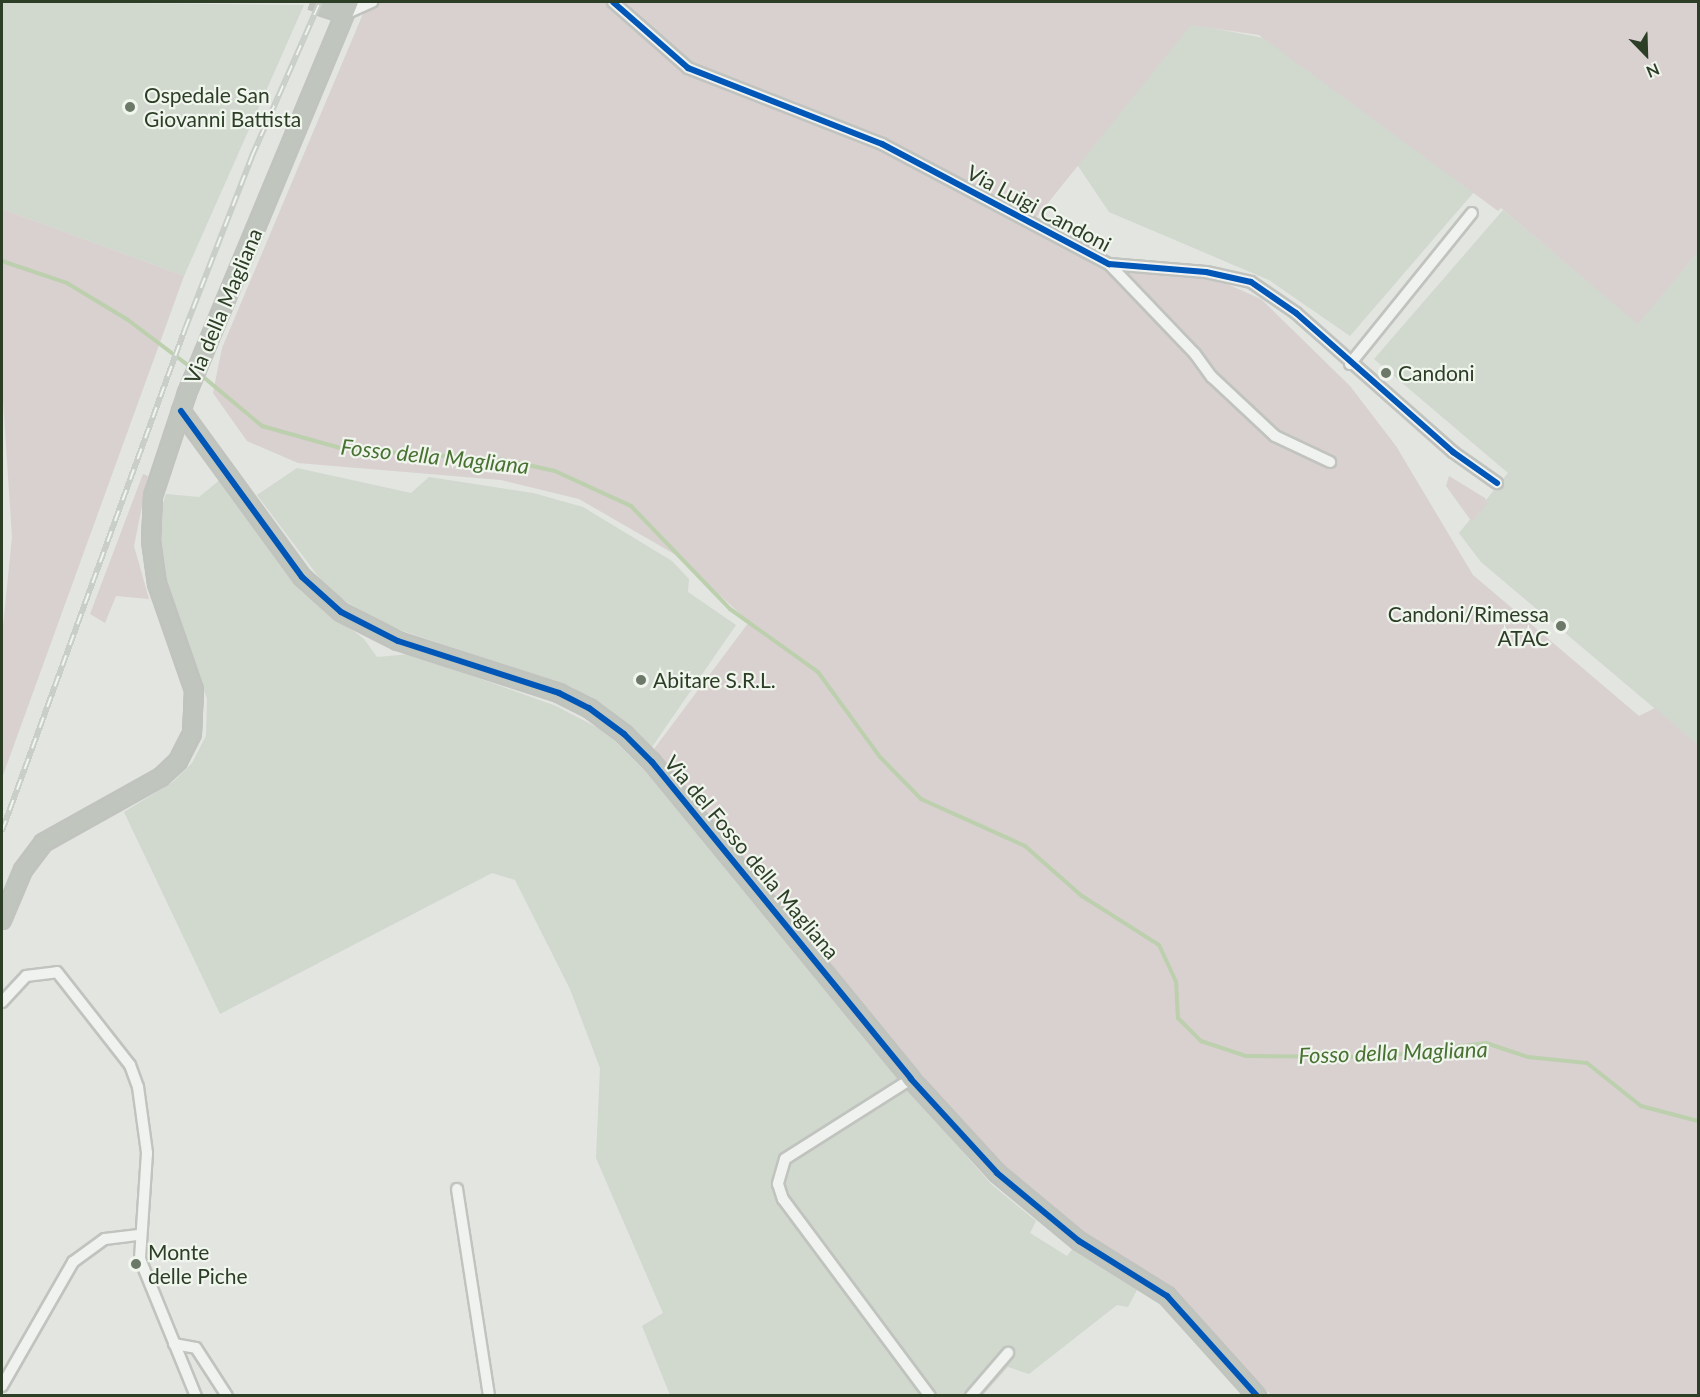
<!DOCTYPE html>
<html>
<head>
<meta charset="utf-8">
<style>
  body { margin:0 }
  #map { position:relative; width:1700px; height:1397px; overflow:hidden; background:#e2e5e0; font-family:Lato,sans-serif }
  div>[style] { position:absolute }
  .built>* { inset:0; background:#d1d8ce }
  .green>* { inset:0; background:#d9d0d0 }
  .stream>* { height:4px; margin:-2px; padding:0 2px; transform-origin:2px; border-radius:2px; background:#bcd0ae }
  .secondary-tunnel>* { height:16px; margin-top:-8px; transform-origin:0; background:repeating-linear-gradient(90deg,#bec4bb 0 16px,transparent 0 24px) }
  .roads { filter:drop-shadow(2px 0 #c0c3be) drop-shadow(-2px 0 #c0c3be) drop-shadow(0 2px #c0c3be) drop-shadow(0 -2px #c0c3be) }
  .street>* { height:10px; margin:-5px; padding:0 5px; transform-origin:5px; border-radius:5px; background:#f0f2f0 }
  .secondary>* { height:16px; margin:-8px; padding:0 8px; transform-origin:8px; border-radius:8px; background:#c0c5be }
  .rail>* { height:6px; margin-top:-3px; transform-origin:0; background:repeating-linear-gradient(90deg,#f0f5ed 0 11px,#cacec9 0 22px); box-sizing:border-box; border-block:2px solid #cacec9 }
  .cycleway>* { height:6px; margin:-3px; padding:0 3px; transform-origin:3px; border-radius:3px; background:#0057b8 }
  .dots>* { width:16px; height:16px; translate:-50% -50%; box-sizing:border-box; border:3px solid #f0f5ed; border-radius:50% }
  span { translate:-50% -50%; white-space:nowrap; text-align:center; line-height:1.15; -webkit-text-stroke:4.5px #f0f5ed; paint-order:stroke }
  .poi-label { font-size:21px; color:#2d3e27 }
  .left { translate:0 -50%; text-align:left }
  .right { translate:-100% -50%; text-align:right }
  .street-label { font-size:21px; color:#2d3e27 }
  .water-label { font-size:22px; color:#487132; font-style:italic }
  .frame { position:absolute; inset:0; border:3px solid #2d3e27; pointer-events:none }
  .north { position:absolute; left:1616px; top:24px; width:60px; height:60px; -webkit-text-stroke:4px #f0f5ed; paint-order:stroke; rotate:157deg; font-size:16px; font-weight:700; line-height:24px; text-align:center; color:#2d3e27 }
  .north::after { content:''; display:block; margin:auto; width:21px; height:27px; background:#2d3e27; clip-path:polygon(50% 0,100% 100%,50% 72%,0 100%) }
</style>
</head>
<body>
<div id="map">
  <div class="built">
    <i style="clip-path:polygon(2px 2px,304px 5px,184px 276px,2px 209px)"></i>
    <i style="clip-path:polygon(1191px 24px,1269px 39px,1474px 192px,1350px 336px,1269px 280px,1109px 212px,1076px 163px)"></i>
    <i style="clip-path:polygon(1503px 210px,1638px 323px,1698px 252px,1698px 745px,1481px 562px,1459px 533px,1508px 473px,1374px 359px)"></i>
    <i style="clip-path:polygon(297px 468px,411px 493px,429px 477px,533px 493px,583px 507px,672px 561px,689px 579px,688px 592px,736px 625px,652px 747px,572px 687px,388px 626px,330px 592px,257px 495px)"></i>
    <i style="clip-path:polygon(221px 479px,301px 591px,364px 639px,377px 657px,411px 654px,556px 706px,598px 728px,642px 762px,919px 1102px,991px 1184px,1036px 1221px,1030px 1233px,1067px 1256px,1074px 1247px,1138px 1288px,1128px 1307px,1117px 1305px,1029px 1374px,1008px 1367px,983px 1395px,670px 1395px,642px 1326px,663px 1313px,596px 1158px,600px 1068px,570px 989px,515px 880px,492px 873px,220px 1014px,124px 812px,173px 782px,192px 763px,206px 736px,207px 699px,158px 560px,159px 516px,166px 494px,199px 497px)"></i>
  </div>
  <div class="green">
    <i style="clip-path:polygon(368px 2px,1698px 2px,1698px 252px,1638px 324px,1501px 208px,1498px 211px,1259px 35px,1191px 25px,1027px 229px,1103px 265px,1218px 280px,1261px 299px,1350px 386px,1396px 446px,1473px 575px,1639px 716px,1655px 708px,1698px 745px,1698px 1395px,1271px 1395px,1187px 1308px,1032px 1201px,993px 1161px,654px 749px,749px 622px,676px 555px,579px 499px,501px 480px,298px 463px,247px 441px,213px 393px,222px 348px)"></i>
    <i style="clip-path:polygon(2px 209px,184px 276px,2px 778px,2px 636px,12px 537px,2px 385px)"></i>
    <i style="clip-path:polygon(143px 474px,148px 476px,134px 546px,149px 599px,116px 596px,105px 623px,90px 614px)"></i>
    <i style="clip-path:polygon(1449px 476px,1485px 498px,1487px 503px,1472px 522px,1446px 486px)"></i>
  </div>
  <div class="stream">
    <i style="left:2px;top:261px;width:69px;rotate:18.7deg"></i>
    <i style="left:67px;top:283px;width:71px;rotate:31.2deg"></i>
    <i style="left:128px;top:320px;width:81px;rotate:37deg"></i>
    <i style="left:201px;top:375px;width:80px;rotate:39.9deg"></i>
    <i style="left:262px;top:426px;width:85px;rotate:15.7deg"></i>
    <i style="left:344px;top:449px;width:161px;rotate:3.9deg"></i>
    <i style="left:505px;top:460px;width:51px;rotate:12.4deg"></i>
    <i style="left:555px;top:471px;width:84px;rotate:24.7deg"></i>
    <i style="left:631px;top:506px;width:143px;rotate:46.1deg"></i>
    <i style="left:730px;top:609px;width:108px;rotate:35.6deg"></i>
    <i style="left:818px;top:672px;width:105px;rotate:53.9deg"></i>
    <i style="left:880px;top:757px;width:59px;rotate:45.7deg"></i>
    <i style="left:921px;top:799px;width:114px;rotate:24.3deg"></i>
    <i style="left:1025px;top:846px;width:76px;rotate:41.3deg"></i>
    <i style="left:1082px;top:896px;width:91px;rotate:32.5deg"></i>
    <i style="left:1159px;top:945px;width:40px;rotate:65deg"></i>
    <i style="left:1176px;top:981px;width:37px;rotate:87deg"></i>
    <i style="left:1178px;top:1018px;width:33px;rotate:45deg"></i>
    <i style="left:1201px;top:1041px;width:47px;rotate:18.4deg"></i>
    <i style="left:1246px;top:1056px;width:132px;rotate:0.4deg"></i>
    <i style="left:1378px;top:1057px;width:109px;rotate:-7.4deg"></i>
    <i style="left:1486px;top:1043px;width:44px;rotate:18.4deg"></i>
    <i style="left:1528px;top:1057px;width:59px;rotate:5.8deg"></i>
    <i style="left:1587px;top:1063px;width:69px;rotate:38.5deg"></i>
    <i style="left:1641px;top:1106px;width:59px;rotate:14.7deg"></i>
  </div>
  <div class="secondary-tunnel">
    <i style="left:310px;top:2px;width:14px;rotate:21deg"></i>
  </div>
  <div class="roads">
    <div class="street">
      <i style="left:613px;top:2px;width:100px;rotate:41.3deg"></i>
      <i style="left:688px;top:68px;width:208px;rotate:21.4deg"></i>
      <i style="left:882px;top:144px;width:257px;rotate:27.9deg"></i>
      <i style="left:1109px;top:264px;width:97px;rotate:4.7deg"></i>
      <i style="left:1206px;top:272px;width:46px;rotate:12.5deg"></i>
      <i style="left:1251px;top:282px;width:55px;rotate:34.6deg"></i>
      <i style="left:1296px;top:313px;width:210px;rotate:41.5deg"></i>
      <i style="left:1453px;top:452px;width:54px;rotate:35.2deg"></i>
      <i style="left:345px;top:14px;width:30px;rotate:-24deg"></i>
      <i style="left:1109px;top:264px;width:124px;rotate:46.3deg"></i>
      <i style="left:1195px;top:354px;width:29px;rotate:54deg"></i>
      <i style="left:1212px;top:377px;width:86px;rotate:43.1deg"></i>
      <i style="left:1275px;top:436px;width:61px;rotate:25.3deg"></i>
      <i style="left:1350px;top:364px;width:194px;rotate:-51.1deg"></i>
      <i style="left:2px;top:1002px;width:35px;rotate:-47deg"></i>
      <i style="left:26px;top:976px;width:31px;rotate:-7deg"></i>
      <i style="left:57px;top:972px;width:118px;rotate:51.9deg"></i>
      <i style="left:130px;top:1065px;width:23px;rotate:70deg"></i>
      <i style="left:138px;top:1087px;width:67px;rotate:82.2deg"></i>
      <i style="left:147px;top:1153px;width:106px;rotate:93.8deg"></i>
      <i style="left:140px;top:1259px;width:148px;rotate:67.8deg"></i>
      <i style="left:911px;top:1079px;width:149px;rotate:147.6deg"></i>
      <i style="left:785px;top:1159px;width:26px;rotate:106deg"></i>
      <i style="left:778px;top:1184px;width:16px;rotate:72deg"></i>
      <i style="left:783px;top:1199px;width:246px;rotate:53.3deg"></i>
      <i style="left:457px;top:1189px;width:209px;rotate:81.2deg"></i>
      <i style="left:174px;top:1344px;width:22px;rotate:10deg"></i>
      <i style="left:196px;top:1348px;width:57px;rotate:57.1deg"></i>
      <i style="left:2px;top:1386px;width:143px;rotate:-60.2deg"></i>
      <i style="left:73px;top:1262px;width:39px;rotate:-36deg"></i>
      <i style="left:105px;top:1239px;width:34px;rotate:-7deg"></i>
      <i style="left:971px;top:1396px;width:57px;rotate:-49.3deg"></i>
    </div>
    <div class="secondary">
      <i style="left:323px;top:7px;width:22px;rotate:18deg"></i>
      <i style="left:181px;top:411px;width:205px;rotate:53.9deg"></i>
      <i style="left:302px;top:577px;width:52px;rotate:41.9deg"></i>
      <i style="left:341px;top:612px;width:64px;rotate:27deg"></i>
      <i style="left:398px;top:641px;width:169px;rotate:17.9deg"></i>
      <i style="left:559px;top:693px;width:34px;rotate:27deg"></i>
      <i style="left:589px;top:708px;width:44px;rotate:36.6deg"></i>
      <i style="left:624px;top:734px;width:40px;rotate:45deg"></i>
      <i style="left:652px;top:762px;width:409px;rotate:50.7deg"></i>
      <i style="left:911px;top:1079px;width:127px;rotate:47.5deg"></i>
      <i style="left:997px;top:1173px;width:107px;rotate:39.7deg"></i>
      <i style="left:1079px;top:1241px;width:104px;rotate:32deg"></i>
      <i style="left:1167px;top:1296px;width:135px;rotate:48deg"></i>
      <i style="left:2px;top:920px;width:54px;rotate:-67.2deg"></i>
      <i style="left:23px;top:870px;width:34px;rotate:-53deg"></i>
      <i style="left:43px;top:843px;width:135px;rotate:-29.2deg"></i>
      <i style="left:161px;top:777px;width:23px;rotate:-43deg"></i>
      <i style="left:178px;top:761px;width:30px;rotate:-63deg"></i>
      <i style="left:192px;top:734px;width:44px;rotate:-87.4deg"></i>
      <i style="left:194px;top:690px;width:112px;rotate:-109.2deg"></i>
      <i style="left:157px;top:584px;width:43px;rotate:-97.9deg"></i>
      <i style="left:151px;top:541px;width:45px;rotate:-87.5deg"></i>
      <i style="left:153px;top:496px;width:108px;rotate:-71.7deg"></i>
      <i style="left:187px;top:393px;width:424px;rotate:-67.4deg"></i>
    </div>
  </div>
  <div class="rail">
    <i style="left:2px;top:831px;width:534px;rotate:-69.97deg"></i>
    <i style="left:185px;top:329px;width:186px;rotate:-68.8deg"></i>
    <i style="left:252px;top:156px;width:168px;rotate:-66.2deg"></i>
  </div>
  <div class="cycleway">
    <i style="left:613px;top:2px;width:100px;rotate:41.3deg"></i>
    <i style="left:688px;top:68px;width:208px;rotate:21.4deg"></i>
    <i style="left:882px;top:144px;width:257px;rotate:27.9deg"></i>
    <i style="left:1109px;top:264px;width:97px;rotate:4.7deg"></i>
    <i style="left:1206px;top:272px;width:46px;rotate:12.5deg"></i>
    <i style="left:1251px;top:282px;width:55px;rotate:34.6deg"></i>
    <i style="left:1296px;top:313px;width:210px;rotate:41.5deg"></i>
    <i style="left:1453px;top:452px;width:54px;rotate:35.2deg"></i>
    <i style="left:181px;top:411px;width:205px;rotate:53.9deg"></i>
    <i style="left:302px;top:577px;width:52px;rotate:41.9deg"></i>
    <i style="left:341px;top:612px;width:64px;rotate:27deg"></i>
    <i style="left:398px;top:641px;width:169px;rotate:17.9deg"></i>
    <i style="left:559px;top:693px;width:34px;rotate:27deg"></i>
    <i style="left:589px;top:708px;width:44px;rotate:36.6deg"></i>
    <i style="left:624px;top:734px;width:40px;rotate:45deg"></i>
    <i style="left:652px;top:762px;width:409px;rotate:50.7deg"></i>
    <i style="left:911px;top:1079px;width:127px;rotate:47.5deg"></i>
    <i style="left:997px;top:1173px;width:107px;rotate:39.7deg"></i>
    <i style="left:1079px;top:1241px;width:104px;rotate:32deg"></i>
    <i style="left:1167px;top:1296px;width:135px;rotate:48deg"></i>
  </div>
  <div class="dots">
    <i style="left:130px;top:107px;background:#6c7868"></i>
    <i style="left:1386px;top:373px;background:#6c7868"></i>
    <i style="left:1561px;top:626px;background:#6c7868"></i>
    <i style="left:641px;top:680px;background:#6c7868"></i>
    <i style="left:136px;top:1264px;background:#6c7868"></i>
  </div>
  <div class="poi-label">
    <span class="left" style="left:144px;top:107px">Ospedale San<br>Giovanni Battista</span>
    <span class="left" style="left:1398px;top:373px">Candoni</span>
    <span class="right" style="left:1549px;top:626px">Candoni/Rimessa<br>ATAC</span>
    <span class="left" style="left:653px;top:680px">Abitare S.R.L.</span>
    <span class="left" style="left:148px;top:1264px">Monte<br>delle Piche</span>
  </div>
  <div class="street-label">
    <span style="left:1039px;top:208px;rotate:28deg">Via Luigi Candoni</span>
    <span style="left:223px;top:306px;rotate:-67deg">Via della Magliana</span>
    <span style="left:752px;top:857px;rotate:50deg">Via del Fosso della Magliana</span>
  </div>
  <div class="water-label">
    <span style="left:435px;top:456px;rotate:6deg">Fosso della Magliana</span>
    <span style="left:1393px;top:1052px;rotate:-2deg">Fosso della Magliana</span>
  </div>
  <div class="frame"></div>
  <div class="north">N</div>
</div>
</body>
</html>
